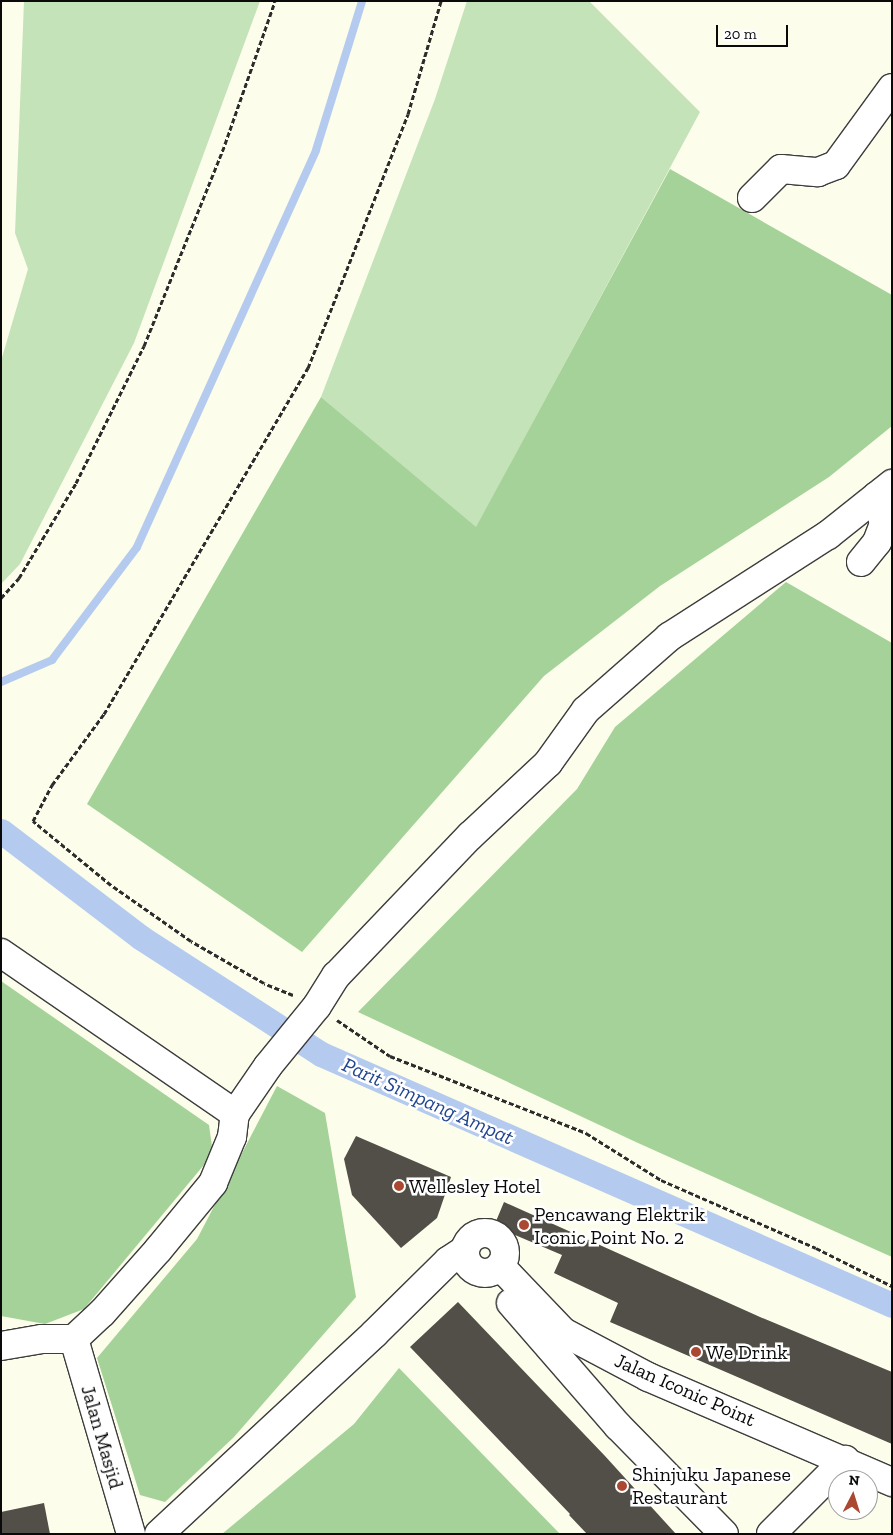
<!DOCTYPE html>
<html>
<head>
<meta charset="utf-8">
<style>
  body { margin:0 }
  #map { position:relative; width:893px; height:1535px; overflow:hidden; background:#fcfdea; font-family:"Zilla Slab",serif }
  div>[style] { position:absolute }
  .green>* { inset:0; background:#c4e3b8 }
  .forest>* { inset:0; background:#a5d299 }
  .stream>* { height:8px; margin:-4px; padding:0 4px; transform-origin:4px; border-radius:4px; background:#b4cbef }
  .canal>* { height:25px; margin:-12.5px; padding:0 12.5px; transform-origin:12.5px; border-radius:12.5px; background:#b4cbef }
  .building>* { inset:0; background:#524e48 }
  .path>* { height:3px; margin-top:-1.5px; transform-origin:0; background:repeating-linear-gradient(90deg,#2c2c2c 0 5px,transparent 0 7.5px) }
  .roads { filter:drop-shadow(1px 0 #3d3d3d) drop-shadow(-1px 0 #3d3d3d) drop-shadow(0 1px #3d3d3d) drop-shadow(0 -1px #3d3d3d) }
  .minor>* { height:28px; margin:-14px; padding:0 14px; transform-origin:14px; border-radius:14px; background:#fff }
  .minor>.ring { margin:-14px; padding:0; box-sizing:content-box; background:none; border:28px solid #fff; border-radius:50% }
  .dots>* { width:14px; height:14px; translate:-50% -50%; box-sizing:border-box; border:2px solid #fff; border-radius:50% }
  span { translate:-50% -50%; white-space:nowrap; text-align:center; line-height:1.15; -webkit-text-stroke:5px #fff; paint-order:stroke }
  .poi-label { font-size:20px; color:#0a0a0a }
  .left { translate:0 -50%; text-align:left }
  .street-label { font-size:20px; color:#0a0a0a }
  .water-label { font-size:21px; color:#21458e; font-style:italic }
  .frame { position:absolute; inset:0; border:2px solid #0a0a0a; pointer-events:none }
  .north { position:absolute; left:828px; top:1470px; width:50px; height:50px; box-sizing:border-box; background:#fff; border:1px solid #9d9d9d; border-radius:50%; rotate:5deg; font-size:14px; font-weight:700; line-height:20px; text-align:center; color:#0a0a0a }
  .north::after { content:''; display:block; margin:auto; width:18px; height:22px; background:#ab4831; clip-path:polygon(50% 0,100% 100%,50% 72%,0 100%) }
  .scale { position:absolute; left:716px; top:25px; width:72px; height:22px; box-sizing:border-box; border:2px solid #0a0a0a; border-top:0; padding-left:6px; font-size:15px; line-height:18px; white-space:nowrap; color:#0a0a0a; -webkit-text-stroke:4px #fff; paint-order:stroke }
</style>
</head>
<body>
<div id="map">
  <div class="green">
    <i style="clip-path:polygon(24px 1px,260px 1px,134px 343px,20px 564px,1px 584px,1px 361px,28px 269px,15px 233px)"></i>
    <i style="clip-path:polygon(467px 1px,589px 1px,700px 112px,476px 528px,321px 397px,435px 99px)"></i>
  </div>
  <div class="forest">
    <i style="clip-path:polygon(670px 169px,892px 295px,892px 426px,829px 477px,660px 586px,544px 676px,302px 952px,87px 804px,321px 397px,476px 527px)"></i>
    <i style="clip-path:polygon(786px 582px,892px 643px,892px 1257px,638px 1143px,358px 1012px,577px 789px,615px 727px)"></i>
    <i style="clip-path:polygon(1px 981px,209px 1125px,213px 1154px,84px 1309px,45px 1324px,1px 1316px)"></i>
    <i style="clip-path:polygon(277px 1086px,325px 1113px,356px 1297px,234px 1437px,165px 1502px,140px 1495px,97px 1358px,197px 1239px)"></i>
    <i style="clip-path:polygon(399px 1368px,560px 1534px,222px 1534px,354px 1424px)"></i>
  </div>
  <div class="stream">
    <i style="left:1px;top:682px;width:56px;rotate:-23.3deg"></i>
    <i style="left:52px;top:660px;width:141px;rotate:-53deg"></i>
    <i style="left:137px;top:547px;width:435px;rotate:-65.7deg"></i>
    <i style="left:316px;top:150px;width:156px;rotate:-72.8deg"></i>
  </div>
  <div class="canal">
    <i style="left:1px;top:831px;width:175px;rotate:37.3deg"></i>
    <i style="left:140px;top:937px;width:216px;rotate:32.9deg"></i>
    <i style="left:321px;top:1054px;width:624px;rotate:23.73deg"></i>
  </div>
  <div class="building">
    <i style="clip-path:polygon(356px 1136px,451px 1177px,437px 1218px,401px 1248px,352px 1195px,344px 1159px)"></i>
    <i style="clip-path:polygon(504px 1202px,760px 1317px,892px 1372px,892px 1444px,610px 1322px,618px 1303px,554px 1273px,562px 1255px,494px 1226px)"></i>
    <i style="clip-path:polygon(458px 1302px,605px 1456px,676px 1534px,587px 1534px,569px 1515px,570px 1514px,410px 1347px)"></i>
    <i style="clip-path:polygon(44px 1503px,50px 1534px,1px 1534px,1px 1512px)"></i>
  </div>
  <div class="path">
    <i style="left:1px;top:598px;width:27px;rotate:-48deg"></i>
    <i style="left:19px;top:578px;width:111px;rotate:-59deg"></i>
    <i style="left:76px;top:483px;width:153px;rotate:-63.6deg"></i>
    <i style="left:144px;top:346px;width:218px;rotate:-68.1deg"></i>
    <i style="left:225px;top:144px;width:151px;rotate:-70.7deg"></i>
    <i style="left:293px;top:995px;width:31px;rotate:-158deg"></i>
    <i style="left:264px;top:983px;width:84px;rotate:-150.1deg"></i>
    <i style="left:191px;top:941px;width:98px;rotate:-145deg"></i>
    <i style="left:111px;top:885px;width:101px;rotate:-140.6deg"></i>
    <i style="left:33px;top:821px;width:41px;rotate:-62.2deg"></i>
    <i style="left:52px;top:785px;width:88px;rotate:-53.8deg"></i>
    <i style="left:104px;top:714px;width:402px;rotate:-59.5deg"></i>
    <i style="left:308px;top:368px;width:273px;rotate:-68.5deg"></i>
    <i style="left:408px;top:114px;width:118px;rotate:-73.7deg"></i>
    <i style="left:337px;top:1020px;width:64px;rotate:34.2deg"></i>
    <i style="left:390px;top:1056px;width:211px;rotate:21.4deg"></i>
    <i style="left:586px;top:1133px;width:89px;rotate:32.1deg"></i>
    <i style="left:661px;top:1180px;width:169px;rotate:23.7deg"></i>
    <i style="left:816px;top:1248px;width:85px;rotate:26.6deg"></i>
  </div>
  <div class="roads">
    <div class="minor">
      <i style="left:752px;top:198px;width:41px;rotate:-45deg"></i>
      <i style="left:781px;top:169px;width:37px;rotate:5deg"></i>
      <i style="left:818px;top:172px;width:19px;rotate:-21deg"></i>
      <i style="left:836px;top:165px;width:95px;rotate:-54deg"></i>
      <i style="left:861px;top:562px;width:26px;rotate:-51deg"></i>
      <i style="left:877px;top:542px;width:19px;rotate:-69deg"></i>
      <i style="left:884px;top:524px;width:29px;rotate:-104deg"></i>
      <i style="left:1px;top:953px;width:284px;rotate:34.5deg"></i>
      <i class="ring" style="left:465px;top:1233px;width:12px;height:12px"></i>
      <i style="left:500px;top:1266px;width:91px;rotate:46.3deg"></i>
      <i style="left:563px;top:1332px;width:96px;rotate:27.9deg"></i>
      <i style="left:648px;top:1377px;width:266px;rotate:23.3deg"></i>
      <i style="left:511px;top:1303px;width:163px;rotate:49deg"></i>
      <i style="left:618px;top:1426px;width:151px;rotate:45.5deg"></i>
      <i style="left:74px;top:1339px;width:38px;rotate:-43deg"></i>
      <i style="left:102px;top:1313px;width:84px;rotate:-48.4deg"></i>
      <i style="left:158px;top:1250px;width:87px;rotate:-50.6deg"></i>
      <i style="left:213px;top:1183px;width:50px;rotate:-67.6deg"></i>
      <i style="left:232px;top:1137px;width:23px;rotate:-83deg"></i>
      <i style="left:235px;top:1114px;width:58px;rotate:-55.5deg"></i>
      <i style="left:268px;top:1066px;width:77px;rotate:-50.8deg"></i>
      <i style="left:317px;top:1006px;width:36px;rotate:-58deg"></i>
      <i style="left:336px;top:976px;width:194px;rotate:-46.3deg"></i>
      <i style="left:470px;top:836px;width:107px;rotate:-43.1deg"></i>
      <i style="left:548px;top:763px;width:65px;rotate:-54.4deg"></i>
      <i style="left:586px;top:710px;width:111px;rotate:-41.3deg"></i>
      <i style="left:669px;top:637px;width:189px;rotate:-32.7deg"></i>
      <i style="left:828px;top:535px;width:82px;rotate:-38.6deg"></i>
      <i style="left:74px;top:1339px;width:203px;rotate:73.7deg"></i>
      <i style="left:1px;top:1346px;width:42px;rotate:-9.7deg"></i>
      <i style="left:42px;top:1339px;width:32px"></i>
      <i style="left:159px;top:1534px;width:294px;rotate:-42.9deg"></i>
      <i style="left:374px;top:1334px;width:104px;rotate:-44.6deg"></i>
      <i style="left:448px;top:1261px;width:20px;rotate:-33deg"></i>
      <i style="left:771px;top:1534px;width:105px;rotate:-45deg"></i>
    </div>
  </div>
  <div class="dots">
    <i style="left:399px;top:1186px;background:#ab4831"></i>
    <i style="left:524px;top:1225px;background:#ab4831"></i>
    <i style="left:696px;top:1352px;background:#ab4831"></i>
    <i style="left:622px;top:1486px;background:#ab4831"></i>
  </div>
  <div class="poi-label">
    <span class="left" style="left:409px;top:1186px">Wellesley Hotel</span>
    <span class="left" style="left:534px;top:1226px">Pencawang Elektrik<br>Iconic Point No. 2</span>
    <span class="left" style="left:706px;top:1352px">We Drink</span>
    <span class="left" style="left:632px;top:1486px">Shinjuku Japanese<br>Restaurant</span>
  </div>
  <div class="street-label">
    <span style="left:685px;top:1390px;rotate:24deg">Jalan Iconic Point</span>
    <span style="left:102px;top:1437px;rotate:74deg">Jalan Masjid</span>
  </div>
  <div class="water-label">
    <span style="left:428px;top:1101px;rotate:24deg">Parit Simpang Ampat</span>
  </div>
  <div class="frame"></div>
  <div class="north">N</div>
  <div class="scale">20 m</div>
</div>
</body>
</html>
